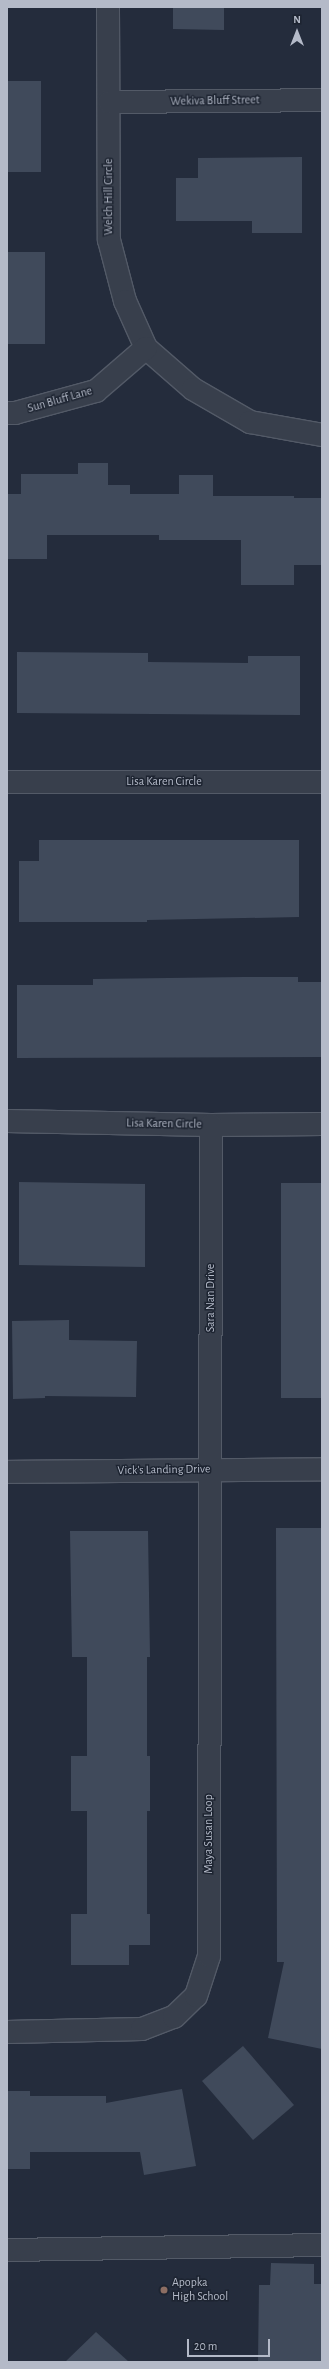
<!DOCTYPE html>
<html>
<head>
<meta charset="utf-8">
<style>
  body { margin:0 }
  #map { position:relative; width:329px; height:2369px; overflow:hidden; background:#242c3c; font-family:"Alegreya Sans",sans-serif }
  div>[style] { position:absolute }
  .building>* { inset:0; background:#404a5b }
  .roads { filter:drop-shadow(1px 0 #535a67) drop-shadow(-1px 0 #535a67) drop-shadow(0 1px #535a67) drop-shadow(0 -1px #535a67) }
  .minor>* { height:22px; margin:-11px; padding:0 11px; transform-origin:11px; border-radius:11px; background:#383f4c }
  .dots>* { width:11px; height:11px; translate:-50% -50%; box-sizing:border-box; border:2px solid #1d2431; border-radius:50% }
  span { translate:-50% -50%; white-space:nowrap; text-align:center; line-height:1.15; -webkit-text-stroke:3px #1d2431; paint-order:stroke }
  .street-label { font-size:12px; color:#b4bac8 }
  .poi-label { font-size:12px; color:#b4bac8 }
  .left { translate:0 -50%; text-align:left }
  .frame { position:absolute; inset:0; border:8px solid #b4bac8; pointer-events:none }
  .north { position:absolute; left:277px; top:12px; width:40px; height:40px; -webkit-text-stroke:3px #1d2431; paint-order:stroke; rotate:0deg; font-size:11px; font-weight:700; line-height:16px; text-align:center; color:#b4bac8 }
  .north::after { content:''; display:block; margin:auto; width:14px; height:18px; background:#b4bac8; clip-path:polygon(50% 0,100% 100%,50% 72%,0 100%) }
  .scale { position:absolute; left:187px; top:2339px; width:83px; height:18px; box-sizing:border-box; border:2px solid #b4bac8; border-top:0; padding-left:5px; font-size:12px; line-height:14px; white-space:nowrap; color:#b4bac8; -webkit-text-stroke:3px #1d2431; paint-order:stroke }
</style>
</head>
<body>
<div id="map">
  <div class="building">
    <i style="clip-path:polygon(173px 7px,224px 7px,224px 30px,173px 29px)"></i>
    <i style="clip-path:polygon(7px 81px,41px 81px,41px 172px,7px 172px)"></i>
    <i style="clip-path:polygon(302px 157px,302px 233px,252px 233px,252px 221px,176px 221px,176px 178px,198px 178px,198px 158px)"></i>
    <i style="clip-path:polygon(7px 252px,45px 252px,45px 344px,7px 344px)"></i>
    <i style="clip-path:polygon(78px 463px,108px 463px,108px 485px,130px 485px,130px 494px,179px 494px,179px 475px,213px 475px,213px 496px,294px 496px,294px 498px,322px 498px,322px 565px,294px 565px,294px 585px,241px 585px,241px 540px,159px 540px,159px 535px,47px 535px,47px 559px,7px 559px,7px 494px,21px 494px,21px 474px,78px 474px)"></i>
    <i style="clip-path:polygon(17px 652px,148px 653px,148px 662px,248px 663px,248px 656px,300px 656px,300px 715px,17px 713px)"></i>
    <i style="clip-path:polygon(39px 840px,299px 840px,299px 917px,147px 920px,147px 922px,19px 922px,19px 861px,39px 861px)"></i>
    <i style="clip-path:polygon(244px 977px,298px 977px,298px 982px,322px 982px,322px 1057px,17px 1058px,17px 985px,93px 985px,93px 979px)"></i>
    <i style="clip-path:polygon(19px 1182px,145px 1184px,145px 1267px,19px 1265px)"></i>
    <i style="clip-path:polygon(281px 1183px,322px 1183px,322px 1398px,281px 1398px)"></i>
    <i style="clip-path:polygon(69px 1320px,69px 1340px,137px 1341px,136px 1397px,45px 1396px,45px 1398px,13px 1399px,12px 1321px)"></i>
    <i style="clip-path:polygon(276px 1528px,322px 1528px,322px 2049px,268px 2038px,284px 1962px,277px 1962px)"></i>
    <i style="clip-path:polygon(70px 1531px,148px 1531px,150px 1657px,147px 1657px,147px 1756px,150px 1756px,150px 1811px,147px 1811px,147px 1914px,150px 1914px,150px 1945px,129px 1945px,129px 1965px,71px 1965px,71px 1914px,87px 1914px,87px 1811px,71px 1811px,71px 1756px,87px 1756px,87px 1657px,72px 1657px)"></i>
    <i style="clip-path:polygon(243px 2046px,294px 2105px,253px 2140px,202px 2081px)"></i>
    <i style="clip-path:polygon(182px 2089px,196px 2166px,144px 2175px,140px 2152px,30px 2152px,30px 2169px,7px 2169px,7px 2091px,30px 2091px,30px 2096px,106px 2096px,106px 2103px)"></i>
    <i style="clip-path:polygon(271px 2263px,314px 2264px,314px 2284px,322px 2284px,322px 2362px,258px 2362px,259px 2285px,270px 2285px)"></i>
    <i style="clip-path:polygon(96px 2332px,129px 2362px,65px 2362px)"></i>
  </div>
  <div class="roads">
    <div class="minor">
      <i style="left:108px;top:7px;width:233px;rotate:89.8deg"></i>
      <i style="left:109px;top:240px;width:63px;rotate:75.3deg"></i>
      <i style="left:125px;top:301px;width:51px;rotate:65.9deg"></i>
      <i style="left:146px;top:348px;width:62px;rotate:41.1deg"></i>
      <i style="left:193px;top:389px;width:66px;rotate:30.1deg"></i>
      <i style="left:250px;top:422px;width:73px;rotate:10.2deg"></i>
      <i style="left:109px;top:102px;width:213px;rotate:-0.5deg"></i>
      <i style="left:7px;top:413px;width:8px"></i>
      <i style="left:15px;top:413px;width:84px;rotate:-15.2deg"></i>
      <i style="left:96px;top:391px;width:66px;rotate:-40.7deg"></i>
      <i style="left:7px;top:782px;width:315px"></i>
      <i style="left:7px;top:1121px;width:204px;rotate:1.1deg"></i>
      <i style="left:211px;top:1125px;width:111px;rotate:-0.5deg"></i>
      <i style="left:7px;top:1472px;width:315px;rotate:-0.5deg"></i>
      <i style="left:7px;top:2032px;width:135px;rotate:-1.3deg"></i>
      <i style="left:142px;top:2029px;width:34px;rotate:-21deg"></i>
      <i style="left:174px;top:2017px;width:30px;rotate:-44deg"></i>
      <i style="left:196px;top:1996px;width:42px;rotate:-72deg"></i>
      <i style="left:209px;top:1956px;width:831px;rotate:-89.86deg"></i>
      <i style="left:7px;top:2250px;width:315px;rotate:-0.9deg"></i>
    </div>
  </div>
  <div class="dots">
    <i style="left:164px;top:2290px;background:#8d6e63"></i>
  </div>
  <div class="street-label">
    <span style="left:215px;top:101px;rotate:-1deg">Wekiva Bluff Street</span>
    <span style="left:109px;top:197px;rotate:-90deg">Welch Hill Circle</span>
    <span style="left:60px;top:400px;rotate:-16deg">Sun Bluff Lane</span>
    <span style="left:164px;top:782px">Lisa Karen Circle</span>
    <span style="left:164px;top:1124px;rotate:1deg">Lisa Karen Circle</span>
    <span style="left:211px;top:1298px;rotate:-90deg">Sara Nan Drive</span>
    <span style="left:164px;top:1470px;rotate:-1deg">Vick's Landing Drive</span>
    <span style="left:209px;top:1834px;rotate:-90deg">Maya Susan Loop</span>
  </div>
  <div class="poi-label">
    <span class="left" style="left:172px;top:2290px">Apopka<br>High School</span>
  </div>
  <div class="frame"></div>
  <div class="north">N</div>
  <div class="scale">20 m</div>
</div>
</body>
</html>
